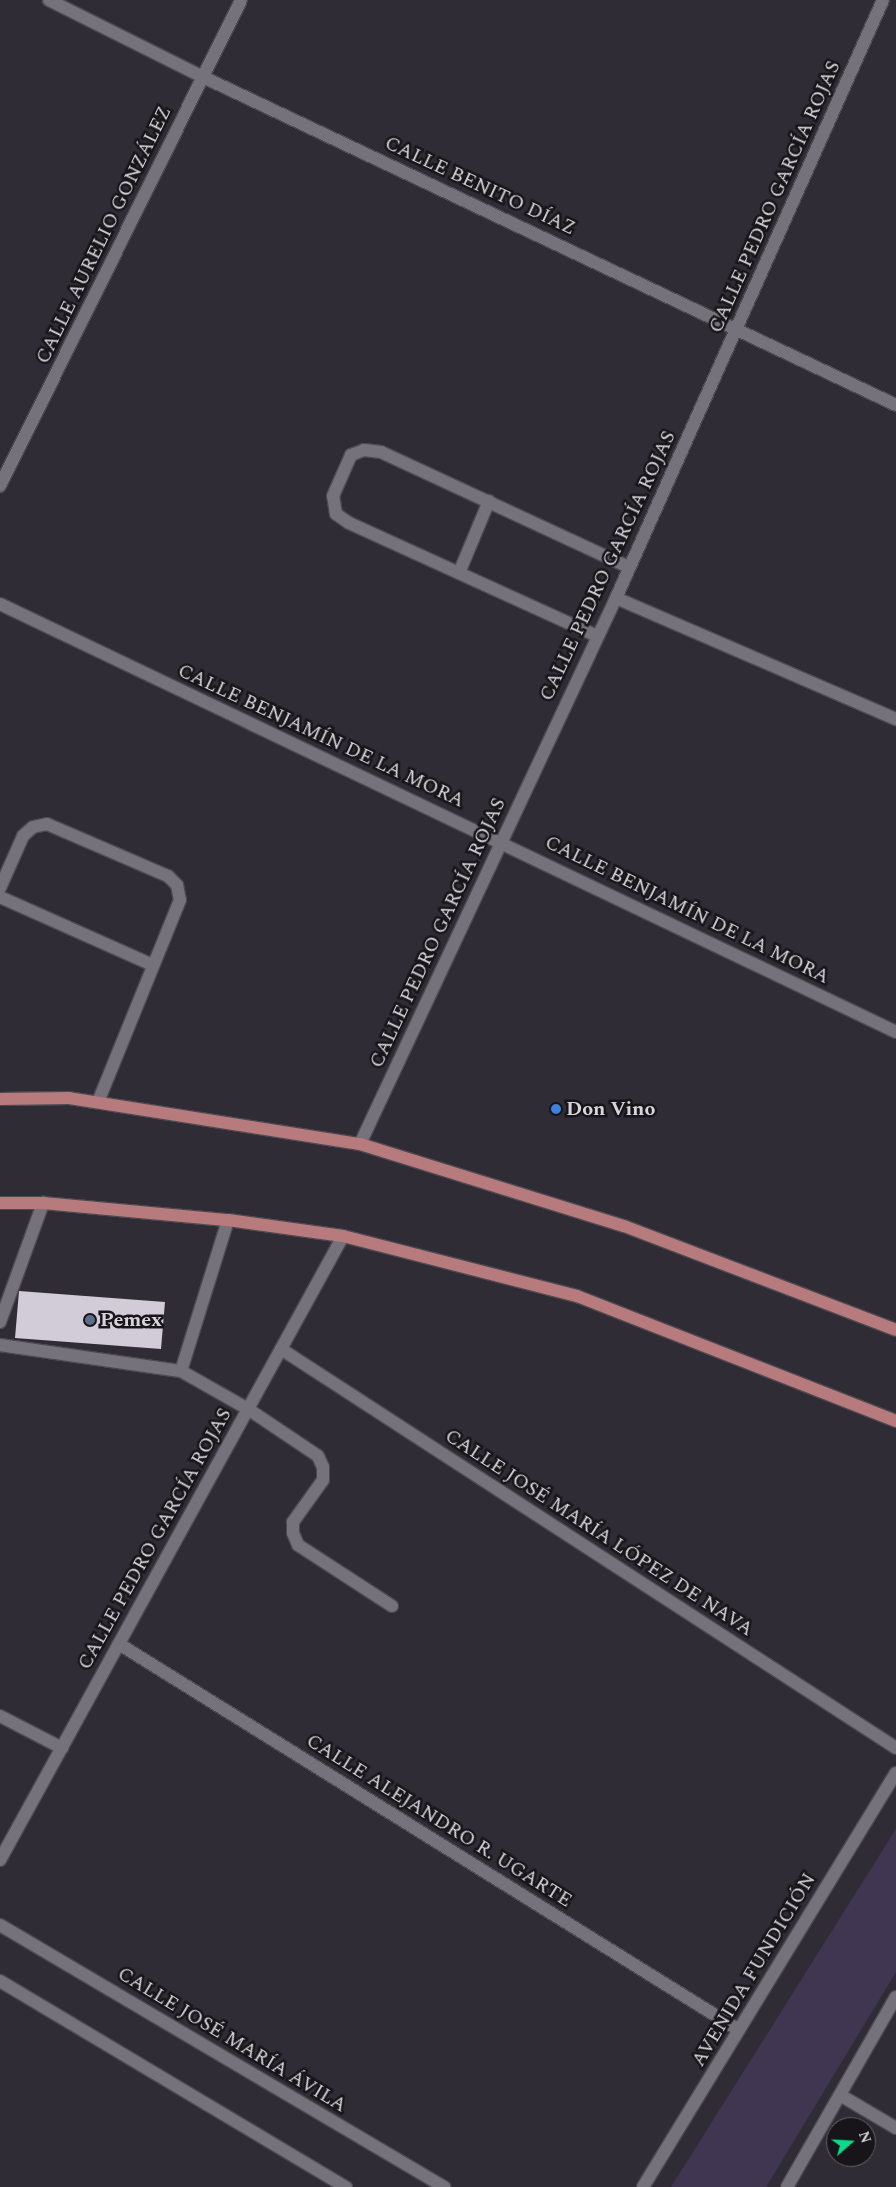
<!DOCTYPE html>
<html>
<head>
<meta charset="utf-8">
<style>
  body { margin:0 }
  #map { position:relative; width:896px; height:2187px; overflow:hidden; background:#2f2c35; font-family:Spectral,serif }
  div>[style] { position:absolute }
  .green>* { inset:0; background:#413652 }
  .building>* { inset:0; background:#d1ccd7 }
  .roads { filter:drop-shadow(1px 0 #4d4a51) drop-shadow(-1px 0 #4d4a51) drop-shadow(0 1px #4d4a51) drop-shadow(0 -1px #4d4a51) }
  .minor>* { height:12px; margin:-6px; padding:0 6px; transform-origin:6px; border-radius:6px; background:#76727c }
  .major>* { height:12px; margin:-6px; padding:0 6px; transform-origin:6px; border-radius:6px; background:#b77a7d }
  .dots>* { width:14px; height:14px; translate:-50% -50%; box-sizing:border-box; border:2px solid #171519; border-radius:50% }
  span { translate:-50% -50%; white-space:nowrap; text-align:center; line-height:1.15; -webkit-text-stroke:5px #171519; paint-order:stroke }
  .street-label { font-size:20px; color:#d7d5db }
  .poi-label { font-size:20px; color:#d7d5db; font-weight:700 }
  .left { translate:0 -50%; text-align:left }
  .north { position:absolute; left:826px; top:2117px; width:50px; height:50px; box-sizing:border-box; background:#171519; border:1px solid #646267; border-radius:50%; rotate:71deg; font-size:14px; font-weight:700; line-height:20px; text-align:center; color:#d7d5db }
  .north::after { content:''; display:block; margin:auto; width:18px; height:22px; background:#0fd98a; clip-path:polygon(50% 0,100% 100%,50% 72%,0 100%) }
</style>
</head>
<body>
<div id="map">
  <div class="green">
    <i style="clip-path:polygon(896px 1829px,896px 1972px,766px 2187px,671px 2187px)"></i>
  </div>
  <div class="building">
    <i style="clip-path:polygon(19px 1291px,165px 1302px,161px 1349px,15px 1338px)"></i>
  </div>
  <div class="roads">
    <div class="minor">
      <i style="left:49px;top:0;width:172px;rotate:26.6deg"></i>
      <i style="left:203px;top:77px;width:767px;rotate:25.33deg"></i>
      <i style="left:0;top:486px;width:542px;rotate:-63.62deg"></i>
      <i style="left:459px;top:573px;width:78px;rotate:-67.4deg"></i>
      <i style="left:616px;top:598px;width:305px;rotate:23.4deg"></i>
      <i style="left:0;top:604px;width:993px;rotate:25.53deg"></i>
      <i style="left:597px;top:636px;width:273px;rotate:-155.5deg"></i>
      <i style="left:349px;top:523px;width:16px;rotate:-145deg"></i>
      <i style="left:336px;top:514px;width:18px;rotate:-99deg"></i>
      <i style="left:333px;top:496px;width:45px;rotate:-66.3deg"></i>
      <i style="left:351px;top:455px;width:14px;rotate:-21deg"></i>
      <i style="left:364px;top:450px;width:17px;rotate:7deg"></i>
      <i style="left:381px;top:452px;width:273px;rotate:24.9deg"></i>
      <i style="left:0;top:888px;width:57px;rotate:-66.1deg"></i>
      <i style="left:23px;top:836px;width:13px;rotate:-42deg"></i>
      <i style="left:33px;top:827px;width:14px;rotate:-12deg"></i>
      <i style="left:47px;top:824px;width:132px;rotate:23.3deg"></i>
      <i style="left:168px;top:876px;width:13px;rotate:45deg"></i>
      <i style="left:177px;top:885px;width:15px;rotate:79deg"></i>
      <i style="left:180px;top:900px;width:218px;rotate:112.1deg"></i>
      <i style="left:0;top:897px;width:167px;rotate:24deg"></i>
      <i style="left:360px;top:1144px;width:603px;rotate:-64.88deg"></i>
      <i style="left:616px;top:598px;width:655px;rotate:-65.94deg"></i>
      <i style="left:0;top:1322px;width:127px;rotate:-70.1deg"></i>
      <i style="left:0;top:1345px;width:183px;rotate:8.2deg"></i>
      <i style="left:181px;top:1371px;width:158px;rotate:-72.7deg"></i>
      <i style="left:281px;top:1349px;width:733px;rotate:32.97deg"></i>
      <i style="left:181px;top:1371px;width:77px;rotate:29.6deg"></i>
      <i style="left:248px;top:1409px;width:84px;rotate:33.9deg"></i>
      <i style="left:318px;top:1456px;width:12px;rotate:66deg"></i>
      <i style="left:323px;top:1467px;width:13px;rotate:90deg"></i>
      <i style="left:323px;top:1480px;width:52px;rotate:125.5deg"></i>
      <i style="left:293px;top:1522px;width:11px;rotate:90deg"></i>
      <i style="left:293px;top:1533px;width:13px;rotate:67deg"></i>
      <i style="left:298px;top:1545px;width:112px;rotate:33deg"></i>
      <i style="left:119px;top:1644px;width:730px;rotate:31.91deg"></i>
      <i style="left:0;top:1716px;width:70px;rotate:27.3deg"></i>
      <i style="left:0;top:1860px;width:712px;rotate:-61.2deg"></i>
      <i style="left:0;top:1925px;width:516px;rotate:30.54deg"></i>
      <i style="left:0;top:1981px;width:403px;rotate:30.8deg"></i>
      <i style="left:840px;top:2095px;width:65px;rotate:30.5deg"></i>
      <i style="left:643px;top:2187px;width:485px;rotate:-58.6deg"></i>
      <i style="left:787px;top:2187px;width:219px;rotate:-60.2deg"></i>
    </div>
    <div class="major">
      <i style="left:0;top:1099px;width:69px;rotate:-0.8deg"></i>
      <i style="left:69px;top:1098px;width:295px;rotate:9deg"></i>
      <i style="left:360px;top:1144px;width:276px;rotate:17.3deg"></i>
      <i style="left:624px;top:1226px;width:291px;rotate:20.9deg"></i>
      <i style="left:0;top:1203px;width:43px"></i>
      <i style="left:43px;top:1203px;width:186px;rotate:5.3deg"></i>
      <i style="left:228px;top:1220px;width:116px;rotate:7.9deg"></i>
      <i style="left:343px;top:1236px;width:242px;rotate:14.4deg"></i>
      <i style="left:577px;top:1296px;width:343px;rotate:21.4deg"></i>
    </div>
  </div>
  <div class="dots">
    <i style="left:556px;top:1109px;background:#3f7fe0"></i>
    <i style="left:90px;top:1320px;background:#5c6f8a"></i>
  </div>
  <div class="street-label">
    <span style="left:480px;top:186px;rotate:25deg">CALLE BENITO DÍAZ</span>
    <span style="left:775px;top:197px;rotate:-66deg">CALLE PEDRO GARCÍA ROJAS</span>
    <span style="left:104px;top:235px;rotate:-64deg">CALLE AURELIO GONZÁLEZ</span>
    <span style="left:608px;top:566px;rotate:-65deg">CALLE PEDRO GARCÍA ROJAS</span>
    <span style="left:321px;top:736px;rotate:25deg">CALLE BENJAMÍN DE LA MORA</span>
    <span style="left:687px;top:910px;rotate:26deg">CALLE BENJAMÍN DE LA MORA</span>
    <span style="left:438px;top:933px;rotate:-65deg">CALLE PEDRO GARCÍA ROJAS</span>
    <span style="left:599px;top:1533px;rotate:33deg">CALLE JOSÉ MARÍA LÓPEZ DE NAVA</span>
    <span style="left:155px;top:1539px;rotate:-61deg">CALLE PEDRO GARCÍA ROJAS</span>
    <span style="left:439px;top:1821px;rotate:32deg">CALLE ALEJANDRO R. UGARTE</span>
    <span style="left:754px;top:1970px;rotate:-59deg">AVENIDA FUNDICIÓN</span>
    <span style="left:232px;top:2040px;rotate:31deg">CALLE JOSÉ MARÍA ÁVILA</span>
  </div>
  <div class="poi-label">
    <span class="left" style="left:566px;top:1109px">Don Vino</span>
    <span class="left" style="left:100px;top:1320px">Pemex</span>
  </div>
  <div class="north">N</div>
</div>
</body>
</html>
